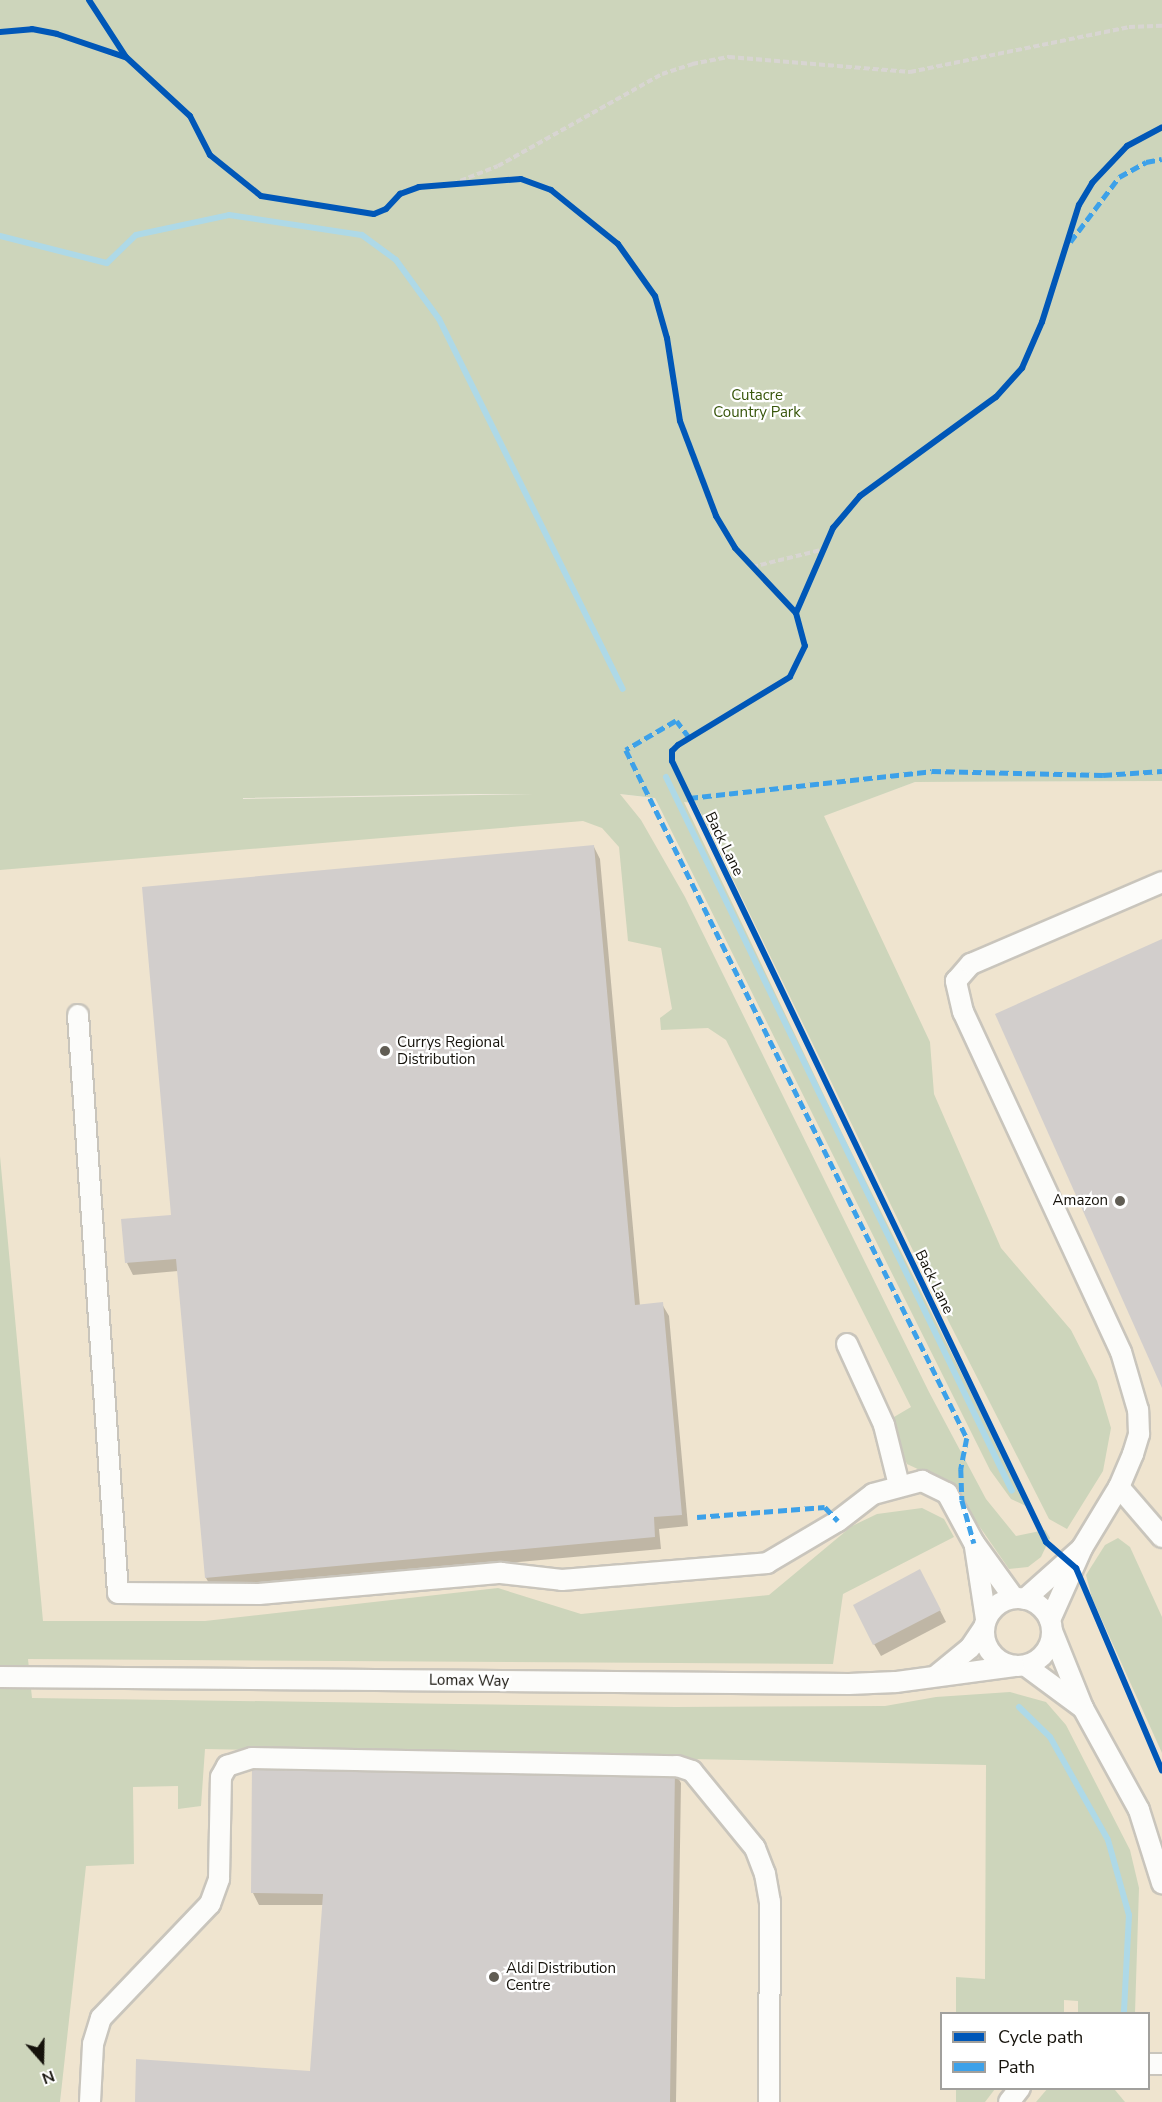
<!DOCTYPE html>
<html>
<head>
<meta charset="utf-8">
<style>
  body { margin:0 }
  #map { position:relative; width:1162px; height:2102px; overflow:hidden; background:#eee8dc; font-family:"Nunito Sans",sans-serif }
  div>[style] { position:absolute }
  .built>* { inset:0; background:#efe4cf }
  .green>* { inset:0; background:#cdd5bb }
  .shadow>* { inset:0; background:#0003 }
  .stream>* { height:6px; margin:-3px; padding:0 3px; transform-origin:3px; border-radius:3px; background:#aed9e7 }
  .building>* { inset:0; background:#d2cecc }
  .path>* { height:4px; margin-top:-2px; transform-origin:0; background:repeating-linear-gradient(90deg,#d8d5d2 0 6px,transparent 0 9px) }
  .roads { filter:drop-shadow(2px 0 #c9c5bc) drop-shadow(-2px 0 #c9c5bc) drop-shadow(0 2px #c9c5bc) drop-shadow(0 -2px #c9c5bc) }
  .minor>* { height:20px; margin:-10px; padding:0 10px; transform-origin:10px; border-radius:10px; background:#fcfcfa }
  .minor>.ring { margin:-10px; padding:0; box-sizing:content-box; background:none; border:20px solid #fcfcfa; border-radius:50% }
  .quiet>* { height:4.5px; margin-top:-2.25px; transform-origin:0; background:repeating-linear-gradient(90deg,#3da1e9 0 9px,transparent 0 13.5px) }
  .cycleway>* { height:6px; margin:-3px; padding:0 3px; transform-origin:3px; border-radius:3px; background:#0057b8 }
  .dots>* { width:16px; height:16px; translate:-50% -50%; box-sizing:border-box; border:3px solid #fff; border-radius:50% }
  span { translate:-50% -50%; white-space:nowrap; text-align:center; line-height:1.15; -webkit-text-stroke:4.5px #fff; paint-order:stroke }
  .park-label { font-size:15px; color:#38560b }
  .street-label { font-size:15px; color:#15120b }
  .poi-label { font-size:15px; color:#15120b }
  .left { translate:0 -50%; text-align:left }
  .right { translate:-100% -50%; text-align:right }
  .legend { position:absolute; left:940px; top:2012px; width:210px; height:78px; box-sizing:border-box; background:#fff; border:2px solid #a1a09d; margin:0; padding:8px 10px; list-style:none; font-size:18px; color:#15120b }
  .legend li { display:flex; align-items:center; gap:12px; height:30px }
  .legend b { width:30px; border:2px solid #a1a09d }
  .north { position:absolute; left:12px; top:2030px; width:60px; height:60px; -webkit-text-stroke:4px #fff; paint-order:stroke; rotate:160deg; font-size:16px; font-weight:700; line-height:24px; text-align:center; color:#15120b }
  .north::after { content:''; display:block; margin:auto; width:21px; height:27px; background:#15120b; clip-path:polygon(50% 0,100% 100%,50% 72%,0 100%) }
</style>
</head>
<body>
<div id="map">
  <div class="built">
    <i style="clip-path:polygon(evenodd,1162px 781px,1162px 2102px,60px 2102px,64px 2055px,0 1358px,0 802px,619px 794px,817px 818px,915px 782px,1162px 781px,942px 2014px,1148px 2014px,1148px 2088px,942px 2088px,942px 2014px)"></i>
  </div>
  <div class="green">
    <i style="clip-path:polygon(evenodd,0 0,1162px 0,1162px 781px,915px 782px,824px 816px,930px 1042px,934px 1094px,1001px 1248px,1071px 1330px,1097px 1381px,1111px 1428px,1103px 1471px,1067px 1529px,1049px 1519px,920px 1265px,696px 803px,684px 802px,842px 1133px,1028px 1507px,1011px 1499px,990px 1470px,655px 798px,620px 794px,641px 820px,685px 897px,929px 1392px,986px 1499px,1016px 1536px,1045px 1530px,1050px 1538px,1041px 1557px,1028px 1567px,1009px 1569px,950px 1484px,907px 1464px,898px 1444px,894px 1417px,911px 1407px,726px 1040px,708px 1028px,661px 1030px,660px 1018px,672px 1009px,661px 948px,628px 941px,619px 847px,602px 828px,583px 821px,0 870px,0 0,469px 794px,534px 794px,243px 799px,243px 798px,469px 794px)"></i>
    <i style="clip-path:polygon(0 1156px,43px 1621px,205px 1621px,498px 1588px,581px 1614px,769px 1595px,852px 1526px,877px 1514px,922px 1508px,944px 1519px,954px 1537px,843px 1594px,833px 1664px,28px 1659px,32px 1698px,675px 1707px,885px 1706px,936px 1697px,1010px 1692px,1046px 1702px,1066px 1725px,1130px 1850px,1139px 1888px,1135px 2013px,1078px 2013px,1078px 2001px,1064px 2000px,1064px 2013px,956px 2013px,956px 1977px,985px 1979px,986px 1765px,205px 1749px,201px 1806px,178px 1809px,178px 1786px,133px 1787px,134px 1864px,86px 1866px,60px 2102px,0 2102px)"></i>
    <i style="clip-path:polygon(1118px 1538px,1130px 1547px,1162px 1617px,1162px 1753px,1092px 1598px,1086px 1575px,1105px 1545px)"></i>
    <i style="clip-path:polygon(1048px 2088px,1115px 2090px,1125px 2102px,1036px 2102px)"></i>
    <i style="clip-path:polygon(956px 2089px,956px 2088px,995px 2089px,985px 2102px,956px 2102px)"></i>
  </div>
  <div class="shadow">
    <i style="clip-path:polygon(594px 847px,600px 859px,640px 1306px,662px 1304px,669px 1316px,688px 1526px,659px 1529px,661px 1549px,213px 1590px,206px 1578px,178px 1271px,133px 1275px,127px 1263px,173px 1216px)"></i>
    <i style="clip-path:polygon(926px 1583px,946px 1622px,881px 1656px,874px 1644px)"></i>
    <i style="clip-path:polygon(674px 1771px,681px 1783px,676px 2102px,137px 2102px,312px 2073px,323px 1905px,259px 1905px,253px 1893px)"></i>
  </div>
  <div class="stream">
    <i style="left:0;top:236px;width:110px;rotate:14.2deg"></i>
    <i style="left:107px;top:263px;width:40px;rotate:-44deg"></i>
    <i style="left:136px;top:235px;width:95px;rotate:-12.1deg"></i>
    <i style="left:229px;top:215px;width:134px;rotate:8.6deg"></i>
    <i style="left:362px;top:235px;width:42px;rotate:36.3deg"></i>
    <i style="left:396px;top:260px;width:73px;rotate:53.9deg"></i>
    <i style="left:439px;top:319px;width:413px;rotate:63.6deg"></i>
    <i style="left:666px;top:777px;width:793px;rotate:64.15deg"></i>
    <i style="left:1019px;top:1707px;width:43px;rotate:44.1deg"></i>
    <i style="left:1050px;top:1737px;width:118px;rotate:60.6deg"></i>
    <i style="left:1108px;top:1840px;width:78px;rotate:74.4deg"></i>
    <i style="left:1129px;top:1915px;width:97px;rotate:93deg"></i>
  </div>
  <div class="building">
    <i style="clip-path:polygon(594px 845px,635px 1305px,663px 1302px,682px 1515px,654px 1517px,655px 1537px,205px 1578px,176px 1259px,125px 1263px,121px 1219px,171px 1215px,142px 887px)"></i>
    <i style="clip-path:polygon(1162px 939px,1162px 1388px,995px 1014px)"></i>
    <i style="clip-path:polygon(920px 1569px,941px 1610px,873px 1645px,853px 1605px)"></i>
    <i style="clip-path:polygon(252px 1762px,675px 1770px,670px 2102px,135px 2102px,136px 2059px,310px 2071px,323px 1894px,251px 1893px)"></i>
  </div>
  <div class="path">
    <i style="left:452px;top:184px;width:49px;rotate:-21.4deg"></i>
    <i style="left:498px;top:166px;width:188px;rotate:-29.3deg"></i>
    <i style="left:662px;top:74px;width:32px;rotate:-18deg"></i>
    <i style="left:692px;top:64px;width:38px;rotate:-11deg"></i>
    <i style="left:729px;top:57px;width:182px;rotate:4.7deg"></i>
    <i style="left:910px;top:72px;width:224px;rotate:-11.6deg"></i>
    <i style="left:1129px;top:27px;width:33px;rotate:-2deg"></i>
    <i style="left:752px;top:567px;width:71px;rotate:-13.8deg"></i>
  </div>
  <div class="roads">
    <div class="minor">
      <i style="left:78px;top:1015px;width:579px;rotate:86.04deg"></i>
      <i style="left:118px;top:1593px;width:141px;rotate:0.4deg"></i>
      <i style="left:259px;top:1594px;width:243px;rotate:-5deg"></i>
      <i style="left:501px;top:1573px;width:61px;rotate:6.5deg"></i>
      <i style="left:562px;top:1580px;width:206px;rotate:-4.7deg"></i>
      <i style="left:767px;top:1563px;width:82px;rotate:-30.6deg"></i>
      <i style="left:838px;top:1521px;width:44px;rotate:-37.6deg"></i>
      <i style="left:873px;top:1494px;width:51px;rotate:-14.9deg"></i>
      <i style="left:922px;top:1481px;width:28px;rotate:26deg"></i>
      <i style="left:947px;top:1493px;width:57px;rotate:61.6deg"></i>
      <i style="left:974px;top:1543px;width:68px;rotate:54deg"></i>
      <i style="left:847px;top:1344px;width:89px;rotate:65.4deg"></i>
      <i style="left:884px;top:1425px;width:62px;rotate:76deg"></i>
      <i style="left:1119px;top:1487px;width:66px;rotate:49.3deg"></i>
      <i style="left:975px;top:1547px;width:73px;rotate:81.3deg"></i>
      <i class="ring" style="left:984px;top:1598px;width:48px;height:48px"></i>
      <i style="left:1025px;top:1599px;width:74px;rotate:-41.7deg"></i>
      <i style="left:1050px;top:1620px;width:79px;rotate:-66deg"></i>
      <i style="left:1082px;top:1548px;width:71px;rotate:-58.8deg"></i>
      <i style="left:1119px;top:1487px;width:36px;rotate:-67deg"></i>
      <i style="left:1133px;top:1454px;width:21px;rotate:-73deg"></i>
      <i style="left:1139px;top:1434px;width:24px;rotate:-92deg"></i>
      <i style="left:1138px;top:1410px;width:60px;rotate:-106.3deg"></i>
      <i style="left:1121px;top:1352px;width:375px;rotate:-114.9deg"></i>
      <i style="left:963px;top:1012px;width:32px;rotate:-103deg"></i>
      <i style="left:956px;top:981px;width:23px;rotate:-49deg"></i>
      <i style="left:971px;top:964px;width:208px;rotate:-23.2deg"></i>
      <i style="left:1052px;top:1631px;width:83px;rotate:68.1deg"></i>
      <i style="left:1083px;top:1708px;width:116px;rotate:61.2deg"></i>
      <i style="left:1139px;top:1810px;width:77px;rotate:72.5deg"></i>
      <i style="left:1026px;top:1666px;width:71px;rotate:36.4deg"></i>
      <i style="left:937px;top:1675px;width:43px;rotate:-39.3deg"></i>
      <i style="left:970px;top:1648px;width:25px;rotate:-56deg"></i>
      <i style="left:0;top:1677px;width:849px;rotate:0.47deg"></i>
      <i style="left:849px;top:1684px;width:47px;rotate:-2.4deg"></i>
      <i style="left:896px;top:1682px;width:119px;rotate:-7.7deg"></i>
      <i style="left:1148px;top:2064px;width:14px"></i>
      <i style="left:90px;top:2102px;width:58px;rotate:-87deg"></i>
      <i style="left:93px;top:2044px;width:27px;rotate:-73deg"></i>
      <i style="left:101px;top:2018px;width:158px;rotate:-46.3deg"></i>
      <i style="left:210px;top:1904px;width:27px;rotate:-70deg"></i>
      <i style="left:219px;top:1879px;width:102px;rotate:-88.9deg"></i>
      <i style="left:221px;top:1777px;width:13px;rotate:-61deg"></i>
      <i style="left:227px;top:1766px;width:26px;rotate:-18deg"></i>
      <i style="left:252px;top:1758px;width:425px;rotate:1.1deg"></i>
      <i style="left:677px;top:1766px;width:16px;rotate:18deg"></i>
      <i style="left:692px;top:1771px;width:99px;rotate:50.7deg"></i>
      <i style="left:755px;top:1848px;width:28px;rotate:69deg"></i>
      <i style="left:765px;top:1874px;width:28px;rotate:80deg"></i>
      <i style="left:770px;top:1902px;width:200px;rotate:90.3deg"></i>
      <i style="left:1009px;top:2102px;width:18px;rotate:-52deg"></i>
    </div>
  </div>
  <div class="quiet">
    <i style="left:1070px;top:242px;width:81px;rotate:-53deg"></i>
    <i style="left:1119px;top:177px;width:31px;rotate:-29deg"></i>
    <i style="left:1146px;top:162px;width:16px;rotate:-11deg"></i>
    <i style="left:689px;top:738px;width:21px;rotate:-127deg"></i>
    <i style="left:676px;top:721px;width:58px;rotate:149.9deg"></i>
    <i style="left:626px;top:750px;width:768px;rotate:63.64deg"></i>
    <i style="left:967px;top:1438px;width:32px;rotate:101deg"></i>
    <i style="left:961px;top:1469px;width:31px;rotate:88deg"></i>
    <i style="left:962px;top:1500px;width:45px;rotate:74.4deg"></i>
    <i style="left:689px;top:798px;width:244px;rotate:-6.3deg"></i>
    <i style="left:932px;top:771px;width:171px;rotate:1.3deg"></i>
    <i style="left:1103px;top:775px;width:59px;rotate:-3.9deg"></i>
    <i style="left:697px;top:1517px;width:128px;rotate:-4.5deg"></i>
    <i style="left:825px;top:1507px;width:19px;rotate:47deg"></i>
  </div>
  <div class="cycleway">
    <i style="left:89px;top:0;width:68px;rotate:57deg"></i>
    <i style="left:126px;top:57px;width:87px;rotate:42.7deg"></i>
    <i style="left:190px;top:116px;width:44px;rotate:62.9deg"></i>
    <i style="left:210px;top:155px;width:65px;rotate:38.8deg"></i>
    <i style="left:261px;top:196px;width:114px;rotate:9.1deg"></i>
    <i style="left:374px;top:214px;width:13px;rotate:-23deg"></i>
    <i style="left:386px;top:209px;width:21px;rotate:-47deg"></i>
    <i style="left:400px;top:194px;width:20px;rotate:-20deg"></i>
    <i style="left:419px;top:187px;width:102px;rotate:-4.5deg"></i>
    <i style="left:521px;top:179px;width:32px;rotate:20deg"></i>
    <i style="left:551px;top:190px;width:86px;rotate:38.9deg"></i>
    <i style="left:618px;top:244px;width:64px;rotate:54.6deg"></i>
    <i style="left:655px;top:296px;width:44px;rotate:74.1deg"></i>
    <i style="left:667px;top:338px;width:84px;rotate:81.1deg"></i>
    <i style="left:680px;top:421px;width:102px;rotate:69.2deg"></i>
    <i style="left:716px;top:516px;width:37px;rotate:59deg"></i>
    <i style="left:735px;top:548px;width:89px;rotate:46.8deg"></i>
    <i style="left:796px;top:613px;width:34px;rotate:75deg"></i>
    <i style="left:805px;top:646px;width:34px;rotate:116deg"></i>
    <i style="left:790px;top:677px;width:131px;rotate:148.7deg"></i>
    <i style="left:678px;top:745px;width:8px;rotate:135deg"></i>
    <i style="left:672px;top:751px;width:10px;rotate:90deg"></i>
    <i style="left:672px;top:761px;width:866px;rotate:64.41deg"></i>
    <i style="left:1046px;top:1542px;width:40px;rotate:41deg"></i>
    <i style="left:1076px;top:1568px;width:220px;rotate:67deg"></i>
    <i style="left:0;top:32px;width:32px;rotate:-5deg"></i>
    <i style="left:32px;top:29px;width:25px;rotate:11deg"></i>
    <i style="left:57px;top:34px;width:72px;rotate:18.7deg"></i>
    <i style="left:796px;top:613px;width:93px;rotate:-66.5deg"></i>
    <i style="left:833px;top:528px;width:42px;rotate:-49.8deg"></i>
    <i style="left:860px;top:496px;width:168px;rotate:-36.1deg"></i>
    <i style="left:996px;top:397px;width:39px;rotate:-48deg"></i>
    <i style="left:1022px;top:368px;width:50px;rotate:-66.5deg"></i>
    <i style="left:1042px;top:322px;width:123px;rotate:-72.5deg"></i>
    <i style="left:1079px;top:205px;width:26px;rotate:-59deg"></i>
    <i style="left:1092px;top:183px;width:51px;rotate:-46.6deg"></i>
    <i style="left:1127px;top:146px;width:40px;rotate:-28deg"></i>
  </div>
  <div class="dots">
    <i style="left:385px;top:1051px;background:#615d54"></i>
    <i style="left:1120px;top:1201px;background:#615d54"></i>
    <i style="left:494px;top:1977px;background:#615d54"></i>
  </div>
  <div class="park-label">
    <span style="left:757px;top:404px">Cutacre<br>Country Park</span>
  </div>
  <div class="street-label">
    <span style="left:724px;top:844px;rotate:64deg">Back Lane</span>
    <span style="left:934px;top:1282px;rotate:64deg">Back Lane</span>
    <span style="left:469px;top:1681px;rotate:1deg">Lomax Way</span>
  </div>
  <div class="poi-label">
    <span class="left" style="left:397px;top:1051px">Currys Regional<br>Distribution</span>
    <span class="right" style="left:1108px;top:1201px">Amazon</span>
    <span class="left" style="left:506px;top:1977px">Aldi Distribution<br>Centre</span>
  </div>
  <ul class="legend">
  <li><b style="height:8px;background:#0057b8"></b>Cycle path</li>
  <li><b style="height:8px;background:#3da1e9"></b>Path</li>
  </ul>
  <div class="north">N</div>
</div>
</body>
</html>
